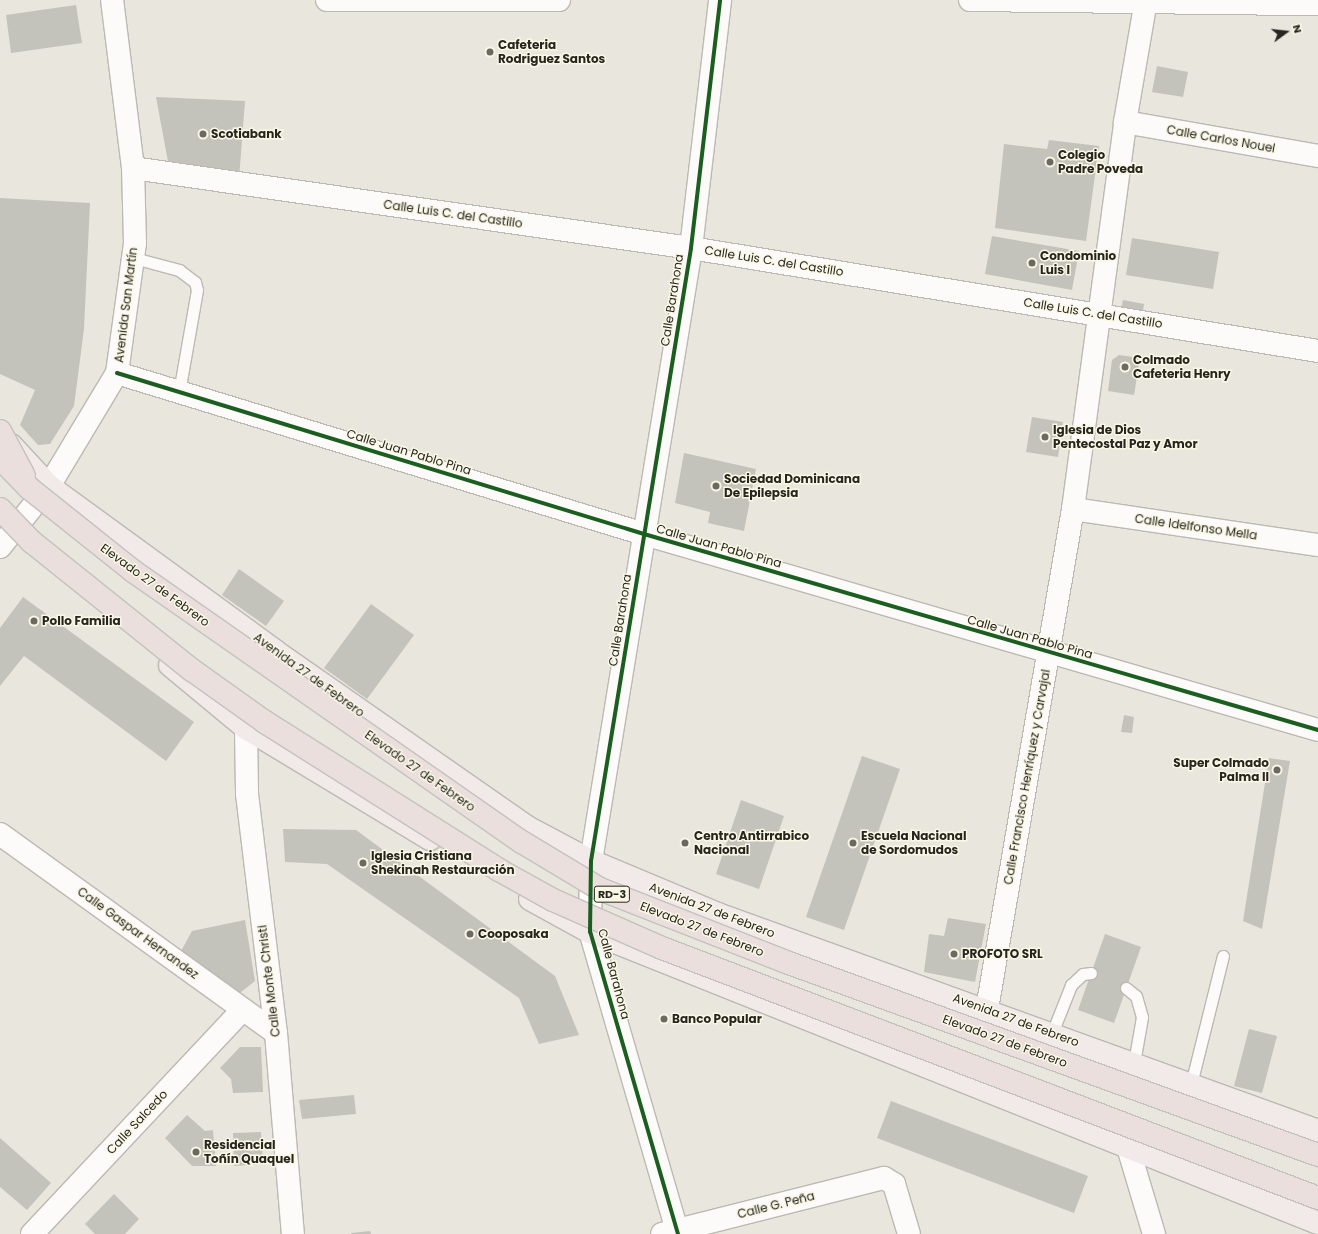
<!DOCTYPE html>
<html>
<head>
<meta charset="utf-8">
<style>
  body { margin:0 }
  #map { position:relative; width:1318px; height:1234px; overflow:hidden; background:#e8e6dd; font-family:Poppins,sans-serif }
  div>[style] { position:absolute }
  .building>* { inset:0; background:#c4c3bb }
  .roads { filter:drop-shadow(1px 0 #bbb9b2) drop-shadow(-1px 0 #bbb9b2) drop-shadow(0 1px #bbb9b2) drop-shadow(0 -1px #bbb9b2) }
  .lane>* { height:11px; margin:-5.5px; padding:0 5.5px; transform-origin:5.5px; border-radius:5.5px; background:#fcfbfa }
  .street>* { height:22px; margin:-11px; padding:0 11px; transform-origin:11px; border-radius:11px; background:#fcfbfa }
  .secondary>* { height:22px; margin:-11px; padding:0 11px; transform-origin:11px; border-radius:11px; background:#fcfbfa }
  .primary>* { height:22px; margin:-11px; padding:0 11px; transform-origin:11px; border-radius:11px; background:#f1eae8 }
  .bridges { filter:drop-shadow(1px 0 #c3c2be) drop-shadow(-1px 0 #c3c2be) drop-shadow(0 1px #c3c2be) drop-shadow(0 -1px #c3c2be) }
  .highway-bridge>* { height:22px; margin:-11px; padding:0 11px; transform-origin:11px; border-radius:11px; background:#eadfdc }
  .cycleway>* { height:4px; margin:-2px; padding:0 2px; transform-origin:2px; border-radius:2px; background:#1b5e20 }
  .dots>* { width:11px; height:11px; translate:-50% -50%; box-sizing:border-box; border:2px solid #faf7e5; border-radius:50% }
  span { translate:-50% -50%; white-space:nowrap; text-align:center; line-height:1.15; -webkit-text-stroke:3px #faf7e5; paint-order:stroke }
  .shield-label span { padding:1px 3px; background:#faf7e5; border:1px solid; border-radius:3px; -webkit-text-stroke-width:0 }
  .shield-label { font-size:11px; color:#26251f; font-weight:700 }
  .poi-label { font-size:12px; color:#26251f; font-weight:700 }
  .left { translate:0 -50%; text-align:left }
  .right { translate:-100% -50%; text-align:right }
  .street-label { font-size:12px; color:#26251f }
  .north { position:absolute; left:1266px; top:12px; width:40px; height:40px; -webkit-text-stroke:3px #faf7e5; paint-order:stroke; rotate:75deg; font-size:11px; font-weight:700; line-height:16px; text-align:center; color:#26251f }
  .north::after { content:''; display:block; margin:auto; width:14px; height:18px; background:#26251f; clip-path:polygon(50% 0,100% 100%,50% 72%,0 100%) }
</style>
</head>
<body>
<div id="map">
  <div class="building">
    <i style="clip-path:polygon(76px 5px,82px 43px,11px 53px,6px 15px)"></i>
    <i style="clip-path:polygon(1157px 66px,1188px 72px,1183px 97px,1152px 92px)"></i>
    <i style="clip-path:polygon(156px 97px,245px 101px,239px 179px,169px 167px)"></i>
    <i style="clip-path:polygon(1049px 140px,1099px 146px,1086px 241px,995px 228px,1004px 144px,1047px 149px)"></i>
    <i style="clip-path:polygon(0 198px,90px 203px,84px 329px,74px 406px,50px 444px,38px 445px,20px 425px,35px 390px,0 374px)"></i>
    <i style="clip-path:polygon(992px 236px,1079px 251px,1072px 290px,985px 274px)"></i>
    <i style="clip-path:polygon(1132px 238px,1219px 252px,1213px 289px,1126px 275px)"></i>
    <i style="clip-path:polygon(1123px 300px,1144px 304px,1142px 317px,1121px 309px)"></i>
    <i style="clip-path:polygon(1119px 355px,1140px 358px,1134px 395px,1108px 391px,1112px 360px)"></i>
    <i style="clip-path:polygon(1032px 417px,1063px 422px,1058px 457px,1026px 452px)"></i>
    <i style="clip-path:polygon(684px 453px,756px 469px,744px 531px,708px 523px,710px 512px,675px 503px)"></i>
    <i style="clip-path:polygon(239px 569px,284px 601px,266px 626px,222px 595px)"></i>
    <i style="clip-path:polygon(23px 597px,194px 722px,166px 761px,24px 656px,0 686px,0 628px)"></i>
    <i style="clip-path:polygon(371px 604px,414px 635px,367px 699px,324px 668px)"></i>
    <i style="clip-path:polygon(1124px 715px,1134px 717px,1132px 733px,1121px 732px)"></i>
    <i style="clip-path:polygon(862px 756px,900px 769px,844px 930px,806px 917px)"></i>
    <i style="clip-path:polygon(1269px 758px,1290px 761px,1262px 929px,1243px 921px)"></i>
    <i style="clip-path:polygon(741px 800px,784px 816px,759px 889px,716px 874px)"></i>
    <i style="clip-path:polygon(283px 829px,356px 830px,555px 976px,579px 1035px,539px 1044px,519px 998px,327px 864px,285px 862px)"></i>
    <i style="clip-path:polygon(948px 918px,986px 924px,975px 982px,924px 972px,929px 934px,944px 936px)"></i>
    <i style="clip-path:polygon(245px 920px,255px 981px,241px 992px,232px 991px,180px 953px,192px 931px)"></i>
    <i style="clip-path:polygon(1105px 934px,1141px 947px,1114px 1023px,1078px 1010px)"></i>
    <i style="clip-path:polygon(1249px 1029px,1277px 1036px,1262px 1093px,1234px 1086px)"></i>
    <i style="clip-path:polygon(240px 1047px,261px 1047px,263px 1092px,233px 1093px,231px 1079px,220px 1068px)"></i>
    <i style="clip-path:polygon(354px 1095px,356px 1114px,302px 1119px,299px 1100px)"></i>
    <i style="clip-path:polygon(891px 1101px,1088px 1176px,1074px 1213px,877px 1138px)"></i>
    <i style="clip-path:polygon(187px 1115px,205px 1131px,213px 1130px,216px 1166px,192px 1166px,165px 1138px)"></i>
    <i style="clip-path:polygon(261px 1132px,263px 1164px,234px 1166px,233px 1133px)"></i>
    <i style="clip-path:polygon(0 1138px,51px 1183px,27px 1210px,0 1187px)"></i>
    <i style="clip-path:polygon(114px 1194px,139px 1219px,125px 1234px,95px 1234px,85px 1224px)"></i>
    <i style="clip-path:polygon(370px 1231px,371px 1234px,351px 1234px,351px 1233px)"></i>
  </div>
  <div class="roads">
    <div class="lane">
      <i style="left:134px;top:258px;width:47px;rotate:14.9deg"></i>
      <i style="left:179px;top:270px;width:20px;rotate:37deg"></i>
      <i style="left:195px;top:282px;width:8px;rotate:76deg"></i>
      <i style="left:197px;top:290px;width:104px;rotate:100deg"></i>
      <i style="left:1126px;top:988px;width:13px;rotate:39deg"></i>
      <i style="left:1136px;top:996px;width:22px;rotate:74deg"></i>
      <i style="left:1142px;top:1017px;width:47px;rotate:99.9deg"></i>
      <i style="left:1052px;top:1033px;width:52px;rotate:-68.4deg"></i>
      <i style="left:1071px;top:985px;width:16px;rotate:-43deg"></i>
      <i style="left:1083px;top:974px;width:8px;rotate:-7deg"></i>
      <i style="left:1191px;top:1084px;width:132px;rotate:-76deg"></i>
    </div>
    <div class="street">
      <i style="left:327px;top:0;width:232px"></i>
      <i style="left:970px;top:0;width:348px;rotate:0.7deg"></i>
      <i style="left:1125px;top:122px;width:196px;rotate:10deg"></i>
      <i style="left:133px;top:168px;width:564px;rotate:8.16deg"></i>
      <i style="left:691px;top:248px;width:635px;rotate:9.33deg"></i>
      <i style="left:117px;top:373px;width:551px;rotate:16.99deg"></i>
      <i style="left:644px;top:534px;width:702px;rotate:16.21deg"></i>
      <i style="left:1073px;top:509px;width:248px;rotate:8.4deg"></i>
      <i style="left:246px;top:728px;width:66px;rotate:89.1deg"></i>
      <i style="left:247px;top:794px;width:241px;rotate:83.1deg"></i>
      <i style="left:276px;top:1033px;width:202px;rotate:85.2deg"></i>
      <i style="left:0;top:834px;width:340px;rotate:35.8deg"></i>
      <i style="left:987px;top:1009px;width:507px;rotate:-80.24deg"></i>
      <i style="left:1073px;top:509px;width:390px;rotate:-82.3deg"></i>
      <i style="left:1125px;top:122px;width:124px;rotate:-80.2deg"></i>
      <i style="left:1127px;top:1144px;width:94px;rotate:73.3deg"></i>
      <i style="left:32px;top:1234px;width:308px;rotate:-46.8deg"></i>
      <i style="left:662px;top:1234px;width:229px;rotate:-14.2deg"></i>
      <i style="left:884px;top:1178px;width:12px;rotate:31deg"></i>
      <i style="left:894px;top:1184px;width:52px;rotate:73.3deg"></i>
      <i style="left:678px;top:1234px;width:315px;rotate:-106.2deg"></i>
      <i style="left:590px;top:932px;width:71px;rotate:-89.2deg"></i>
      <i style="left:591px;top:861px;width:621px;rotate:-80.73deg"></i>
      <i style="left:691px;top:248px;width:250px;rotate:-83.3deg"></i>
    </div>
    <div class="secondary">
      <i style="left:0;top:547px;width:78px;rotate:-51.2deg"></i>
      <i style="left:49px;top:486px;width:132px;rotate:-59deg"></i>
      <i style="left:117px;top:373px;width:131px;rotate:-82.1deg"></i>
      <i style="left:135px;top:243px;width:75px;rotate:-91.5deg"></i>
      <i style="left:133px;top:168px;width:169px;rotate:-97.1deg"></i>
    </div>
    <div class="primary">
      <i style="left:11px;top:445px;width:56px;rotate:47.2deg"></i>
      <i style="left:49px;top:486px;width:280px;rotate:36.1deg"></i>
      <i style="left:275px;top:651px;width:307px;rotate:34.9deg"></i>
      <i style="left:527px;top:827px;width:72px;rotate:28deg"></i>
      <i style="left:591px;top:861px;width:138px;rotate:22.7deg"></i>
      <i style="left:718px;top:914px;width:638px;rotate:19.88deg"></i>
      <i style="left:170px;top:665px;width:99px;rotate:39.7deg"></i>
      <i style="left:246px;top:728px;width:215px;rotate:31.1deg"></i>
      <i style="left:530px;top:899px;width:68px;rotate:28.8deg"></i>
      <i style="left:590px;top:932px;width:784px;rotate:21.79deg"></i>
    </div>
  </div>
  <div class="bridges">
    <div class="highway-bridge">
      <i style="left:0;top:431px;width:51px;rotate:61.9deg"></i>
      <i style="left:0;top:458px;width:42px;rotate:46deg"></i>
      <i style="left:29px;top:488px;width:133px;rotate:38.6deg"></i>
      <i style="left:133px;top:571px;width:474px;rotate:34.9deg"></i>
      <i style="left:522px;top:842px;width:91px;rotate:31.1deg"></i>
      <i style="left:600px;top:889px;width:200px;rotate:21.4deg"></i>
      <i style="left:786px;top:962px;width:566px;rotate:19.94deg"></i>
      <i style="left:0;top:509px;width:46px;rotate:45.9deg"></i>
      <i style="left:32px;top:542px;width:205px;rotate:38.7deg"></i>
      <i style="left:192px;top:670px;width:90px;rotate:35.5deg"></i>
      <i style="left:265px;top:722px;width:277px;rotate:32.3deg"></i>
      <i style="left:499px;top:870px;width:62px;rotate:29.1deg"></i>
      <i style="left:553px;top:900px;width:119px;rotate:23.8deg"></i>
      <i style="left:662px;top:948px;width:702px;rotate:20.86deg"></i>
    </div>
  </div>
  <div class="cycleway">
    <i style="left:117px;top:373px;width:551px;rotate:16.99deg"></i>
    <i style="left:644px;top:534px;width:702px;rotate:16.21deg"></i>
    <i style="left:678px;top:1234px;width:315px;rotate:-106.2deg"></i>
    <i style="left:590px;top:932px;width:71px;rotate:-89.2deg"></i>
    <i style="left:591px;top:861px;width:621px;rotate:-80.73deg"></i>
    <i style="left:691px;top:248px;width:250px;rotate:-83.3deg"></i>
  </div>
  <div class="dots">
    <i style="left:490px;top:52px;background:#6a6962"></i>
    <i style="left:203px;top:134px;background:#6a6962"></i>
    <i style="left:1050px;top:162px;background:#6a6962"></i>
    <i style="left:1032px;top:263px;background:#6a6962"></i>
    <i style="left:1125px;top:367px;background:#6a6962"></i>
    <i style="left:1045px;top:437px;background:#6a6962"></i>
    <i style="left:716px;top:486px;background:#6a6962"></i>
    <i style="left:34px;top:621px;background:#6a6962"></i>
    <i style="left:1277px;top:770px;background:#6a6962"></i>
    <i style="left:685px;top:843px;background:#6a6962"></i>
    <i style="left:853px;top:843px;background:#6a6962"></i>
    <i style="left:363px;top:863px;background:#6a6962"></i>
    <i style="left:470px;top:934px;background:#6a6962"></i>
    <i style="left:954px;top:954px;background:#6a6962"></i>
    <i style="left:664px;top:1019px;background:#6a6962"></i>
    <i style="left:196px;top:1152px;background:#6a6962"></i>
  </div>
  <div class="shield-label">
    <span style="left:612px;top:894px">RD-3</span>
  </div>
  <div class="poi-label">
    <span class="left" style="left:498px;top:52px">Cafeteria<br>Rodriguez Santos</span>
    <span class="left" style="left:211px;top:134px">Scotiabank</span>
    <span class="left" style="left:1058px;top:162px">Colegio<br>Padre Poveda</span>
    <span class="left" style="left:1040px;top:263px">Condominio<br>Luis I</span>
    <span class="left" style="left:1133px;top:367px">Colmado<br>Cafeteria Henry</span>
    <span class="left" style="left:1053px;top:437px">Iglesia de Dios<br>Pentecostal Paz y Amor</span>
    <span class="left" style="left:724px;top:486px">Sociedad Dominicana<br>De Epilepsia</span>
    <span class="left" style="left:42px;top:621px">Pollo Familia</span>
    <span class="right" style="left:1269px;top:770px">Super Colmado<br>Palma II</span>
    <span class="left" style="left:694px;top:843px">Centro Antirrabico<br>Nacional</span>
    <span class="left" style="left:861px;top:843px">Escuela Nacional<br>de Sordomudos</span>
    <span class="left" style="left:371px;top:863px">Iglesia Cristiana<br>Shekinah Restauración</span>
    <span class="left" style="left:478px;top:934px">Cooposaka</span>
    <span class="left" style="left:962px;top:954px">PROFOTO SRL</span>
    <span class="left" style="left:672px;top:1019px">Banco Popular</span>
    <span class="left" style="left:204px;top:1152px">Residencial<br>Toñín Quaquel</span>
  </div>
  <div class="street-label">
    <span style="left:1221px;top:139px;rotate:10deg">Calle Carlos Nouel</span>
    <span style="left:453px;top:214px;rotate:8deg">Calle Luis C. del Castillo</span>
    <span style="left:774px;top:261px;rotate:9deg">Calle Luis C. del Castillo</span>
    <span style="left:672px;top:300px;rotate:-81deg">Calle Barahona</span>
    <span style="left:126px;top:305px;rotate:-83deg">Avenida San Martín</span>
    <span style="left:1093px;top:313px;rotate:9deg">Calle Luis C. del Castillo</span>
    <span style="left:409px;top:452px;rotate:17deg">Calle Juan Pablo Pina</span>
    <span style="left:1196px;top:527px;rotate:8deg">Calle Idelfonso Mella</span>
    <span style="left:719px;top:546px;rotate:16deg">Calle Juan Pablo Pina</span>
    <span style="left:155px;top:585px;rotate:36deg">Elevado 27 de Febrero</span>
    <span style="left:620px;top:620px;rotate:-81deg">Calle Barahona</span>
    <span style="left:1030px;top:637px;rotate:16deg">Calle Juan Pablo Pina</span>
    <span style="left:309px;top:675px;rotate:36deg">Avenida 27 de Febrero</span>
    <span style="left:420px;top:771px;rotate:35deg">Elevado 27 de Febrero</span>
    <span style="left:1027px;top:777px;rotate:-80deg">Calle Francisco Henríquez y Carvajal</span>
    <span style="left:712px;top:910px;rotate:21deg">Avenida 27 de Febrero</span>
    <span style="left:702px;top:929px;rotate:21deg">Elevado 27 de Febrero</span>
    <span style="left:138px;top:933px;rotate:36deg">Calle Gaspar Hernandez</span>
    <span style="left:614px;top:974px;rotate:75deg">Calle Barahona</span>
    <span style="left:269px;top:981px;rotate:-97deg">Calle Monte Christi</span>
    <span style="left:1016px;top:1020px;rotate:20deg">Avenida 27 de Febrero</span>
    <span style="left:1005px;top:1041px;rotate:20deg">Elevado 27 de Febrero</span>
    <span style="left:137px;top:1122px;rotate:-47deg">Calle Salcedo</span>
    <span style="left:776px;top:1205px;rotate:-14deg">Calle G. Peña</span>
  </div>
  <div class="north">N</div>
</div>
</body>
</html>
